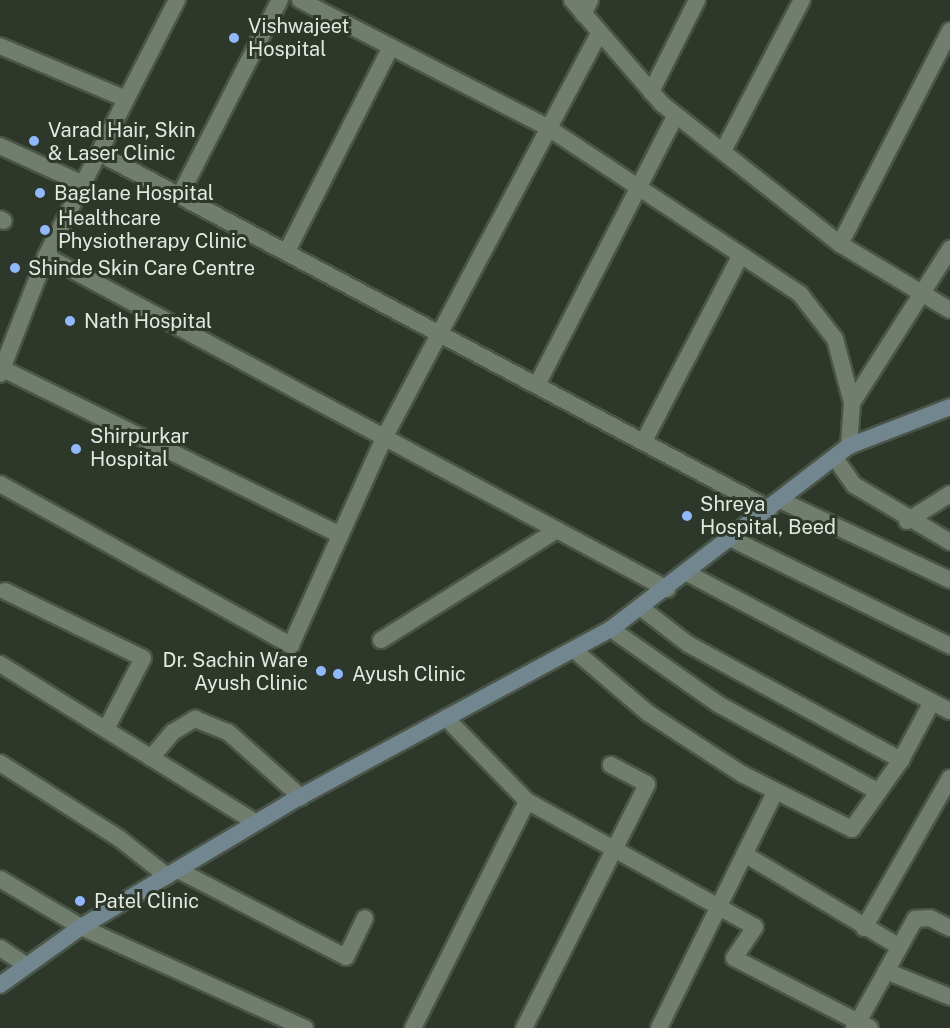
<!DOCTYPE html>
<html>
<head>
<meta charset="utf-8">
<style>
  body { margin:0 }
  #map { position:relative; width:950px; height:1028px; overflow:hidden; background:#2d382a; font-family:"Public Sans",sans-serif }
  div>[style] { position:absolute }
  .roads { filter:drop-shadow(2px 0 #4a5548) drop-shadow(-2px 0 #4a5548) drop-shadow(0 2px #4a5548) drop-shadow(0 -2px #4a5548) }
  .minor>* { height:16px; margin:-8px; padding:0 8px; transform-origin:8px; border-radius:8px; background:#717d6d }
  .tertiary>* { height:16px; margin:-8px; padding:0 8px; transform-origin:8px; border-radius:8px; background:#717d6d }
  .secondary>* { height:16px; margin:-8px; padding:0 8px; transform-origin:8px; border-radius:8px; background:#728690 }
  .dots>* { width:16px; height:16px; translate:-50% -50%; box-sizing:border-box; border:3px solid #2d382a; border-radius:50% }
  span { translate:-50% -50%; white-space:nowrap; text-align:center; line-height:1.15; -webkit-text-stroke:6px #2d382a; paint-order:stroke }
  .poi-label { font-size:20px; color:#e2eae0 }
  .left { translate:0 -50%; text-align:left }
  .right { translate:-100% -50%; text-align:right }
</style>
</head>
<body>
<div id="map">
  <div class="roads">
    <div class="minor">
      <i style="left:300px;top:0;width:278px;rotate:27.2deg"></i>
      <i style="left:547px;top:127px;width:303px;rotate:33.4deg"></i>
      <i style="left:800px;top:294px;width:57px;rotate:52.1deg"></i>
      <i style="left:835px;top:339px;width:66px;rotate:75.1deg"></i>
      <i style="left:852px;top:403px;width:43px;rotate:94deg"></i>
      <i style="left:583px;top:14px;width:16px;rotate:-63deg"></i>
      <i style="left:0;top:46px;width:137px;rotate:22.8deg"></i>
      <i style="left:651px;top:92px;width:103px;rotate:-63.4deg"></i>
      <i style="left:0;top:146px;width:89px;rotate:24.6deg"></i>
      <i style="left:723px;top:151px;width:170px;rotate:-62.4deg"></i>
      <i style="left:99px;top:153px;width:759px;rotate:27.98deg"></i>
      <i style="left:180px;top:195px;width:219px;rotate:-62.9deg"></i>
      <i style="left:0;top:219px;width:4px;rotate:27deg"></i>
      <i style="left:840px;top:244px;width:240px;rotate:-62.7deg"></i>
      <i style="left:287px;top:251px;width:229px;rotate:-63deg"></i>
      <i style="left:46px;top:256px;width:705px;rotate:28.2deg"></i>
      <i style="left:3px;top:369px;width:376px;rotate:26.2deg"></i>
      <i style="left:0;top:374px;width:127px;rotate:-68.7deg"></i>
      <i style="left:46px;top:256px;width:288px;rotate:-62.9deg"></i>
      <i style="left:538px;top:383px;width:301px;rotate:-62.8deg"></i>
      <i style="left:852px;top:403px;width:183px;rotate:-57.5deg"></i>
      <i style="left:644px;top:441px;width:210px;rotate:-62.5deg"></i>
      <i style="left:835px;top:458px;width:33px;rotate:55deg"></i>
      <i style="left:854px;top:485px;width:112px;rotate:30.7deg"></i>
      <i style="left:0;top:484px;width:333px;rotate:29deg"></i>
      <i style="left:291px;top:645px;width:227px;rotate:-65.8deg"></i>
      <i style="left:384px;top:438px;width:456px;rotate:-62deg"></i>
      <i style="left:780px;top:500px;width:188px;rotate:25.2deg"></i>
      <i style="left:907px;top:521px;width:51px;rotate:-32.1deg"></i>
      <i style="left:732px;top:539px;width:243px;rotate:26.1deg"></i>
      <i style="left:687px;top:573px;width:297px;rotate:27.7deg"></i>
      <i style="left:5px;top:591px;width:153px;rotate:25.9deg"></i>
      <i style="left:143px;top:658px;width:80px;rotate:117.5deg"></i>
      <i style="left:640px;top:607px;width:61px;rotate:37.6deg"></i>
      <i style="left:688px;top:644px;width:243px;rotate:28.6deg"></i>
      <i style="left:901px;top:760px;width:66px;rotate:-61.9deg"></i>
      <i style="left:611px;top:629px;width:131px;rotate:35deg"></i>
      <i style="left:718px;top:704px;width:183px;rotate:28.7deg"></i>
      <i style="left:381px;top:640px;width:208px;rotate:-32deg"></i>
      <i style="left:574px;top:650px;width:97px;rotate:40.4deg"></i>
      <i style="left:648px;top:713px;width:112px;rotate:33deg"></i>
      <i style="left:742px;top:774px;width:123px;rotate:26.6deg"></i>
      <i style="left:852px;top:829px;width:85px;rotate:-54.6deg"></i>
      <i style="left:0;top:664px;width:301px;rotate:31.8deg"></i>
      <i style="left:446px;top:718px;width:116px;rotate:45.7deg"></i>
      <i style="left:527px;top:801px;width:260px;rotate:28.9deg"></i>
      <i style="left:755px;top:927px;width:37px;rotate:124deg"></i>
      <i style="left:734px;top:958px;width:140px;rotate:27.3deg"></i>
      <i style="left:858px;top:1022px;width:7px;rotate:124deg"></i>
      <i style="left:151px;top:758px;width:34px;rotate:-50deg"></i>
      <i style="left:173px;top:732px;width:26px;rotate:-31deg"></i>
      <i style="left:195px;top:719px;width:35px;rotate:22deg"></i>
      <i style="left:228px;top:732px;width:98px;rotate:41.7deg"></i>
      <i style="left:0;top:763px;width:142px;rotate:32.3deg"></i>
      <i style="left:120px;top:839px;width:60px;rotate:38.2deg"></i>
      <i style="left:746px;top:855px;width:179px;rotate:30.9deg"></i>
      <i style="left:178px;top:870px;width:189px;rotate:27.4deg"></i>
      <i style="left:346px;top:957px;width:43px;rotate:-64deg"></i>
      <i style="left:0;top:879px;width:94px;rotate:30.7deg"></i>
      <i style="left:81px;top:927px;width:246px;rotate:24.3deg"></i>
      <i style="left:864px;top:928px;width:173px;rotate:-60.2deg"></i>
      <i style="left:0;top:948px;width:30px;rotate:33deg"></i>
      <i style="left:886px;top:971px;width:69px;rotate:22.1deg"></i>
      <i style="left:413px;top:1028px;width:254px;rotate:-63.3deg"></i>
      <i style="left:524px;top:1028px;width:273px;rotate:-63.2deg"></i>
      <i style="left:647px;top:784px;width:41px;rotate:-152.2deg"></i>
      <i style="left:659px;top:1028px;width:261px;rotate:-63.8deg"></i>
      <i style="left:870px;top:1028px;width:13px;rotate:-153deg"></i>
      <i style="left:858px;top:1022px;width:118px;rotate:-61deg"></i>
      <i style="left:915px;top:919px;width:15px;rotate:-4deg"></i>
      <i style="left:930px;top:918px;width:22px;rotate:27deg"></i>
    </div>
    <div class="tertiary">
      <i style="left:572px;top:0;width:138px;rotate:49.1deg"></i>
      <i style="left:662px;top:104px;width:226px;rotate:38.2deg"></i>
      <i style="left:840px;top:244px;width:128px;rotate:31deg"></i>
    </div>
    <div class="secondary">
      <i style="left:0;top:985px;width:100px;rotate:-35.6deg"></i>
      <i style="left:81px;top:927px;width:240px;rotate:-30.8deg"></i>
      <i style="left:287px;top:804px;width:368px;rotate:-28.4deg"></i>
      <i style="left:611px;top:629px;width:300px;rotate:-37.6deg"></i>
      <i style="left:849px;top:446px;width:108px;rotate:-21.1deg"></i>
    </div>
  </div>
  <div class="dots">
    <i style="left:234px;top:38px;background:#91b8fd"></i>
    <i style="left:34px;top:141px;background:#91b8fd"></i>
    <i style="left:40px;top:193px;background:#91b8fd"></i>
    <i style="left:45px;top:230px;background:#91b8fd"></i>
    <i style="left:15px;top:268px;background:#91b8fd"></i>
    <i style="left:70px;top:321px;background:#91b8fd"></i>
    <i style="left:76px;top:449px;background:#91b8fd"></i>
    <i style="left:687px;top:516px;background:#91b8fd"></i>
    <i style="left:321px;top:671px;background:#91b8fd"></i>
    <i style="left:338px;top:674px;background:#91b8fd"></i>
    <i style="left:80px;top:901px;background:#91b8fd"></i>
  </div>
  <div class="poi-label">
    <span class="left" style="left:248px;top:38px">Vishwajeet<br>Hospital</span>
    <span class="left" style="left:48px;top:142px">Varad Hair, Skin<br>&amp; Laser Clinic</span>
    <span class="left" style="left:54px;top:193px">Baglane Hospital</span>
    <span class="left" style="left:58px;top:230px">Healthcare<br>Physiotherapy Clinic</span>
    <span class="left" style="left:28px;top:268px">Shinde Skin Care Centre</span>
    <span class="left" style="left:84px;top:321px">Nath Hospital</span>
    <span class="left" style="left:90px;top:448px">Shirpurkar<br>Hospital</span>
    <span class="left" style="left:700px;top:516px">Shreya<br>Hospital, Beed</span>
    <span class="right" style="left:308px;top:672px">Dr. Sachin Ware<br>Ayush Clinic</span>
    <span class="left" style="left:352px;top:674px">Ayush Clinic</span>
    <span class="left" style="left:94px;top:901px">Patel Clinic</span>
  </div>
</div>
</body>
</html>
